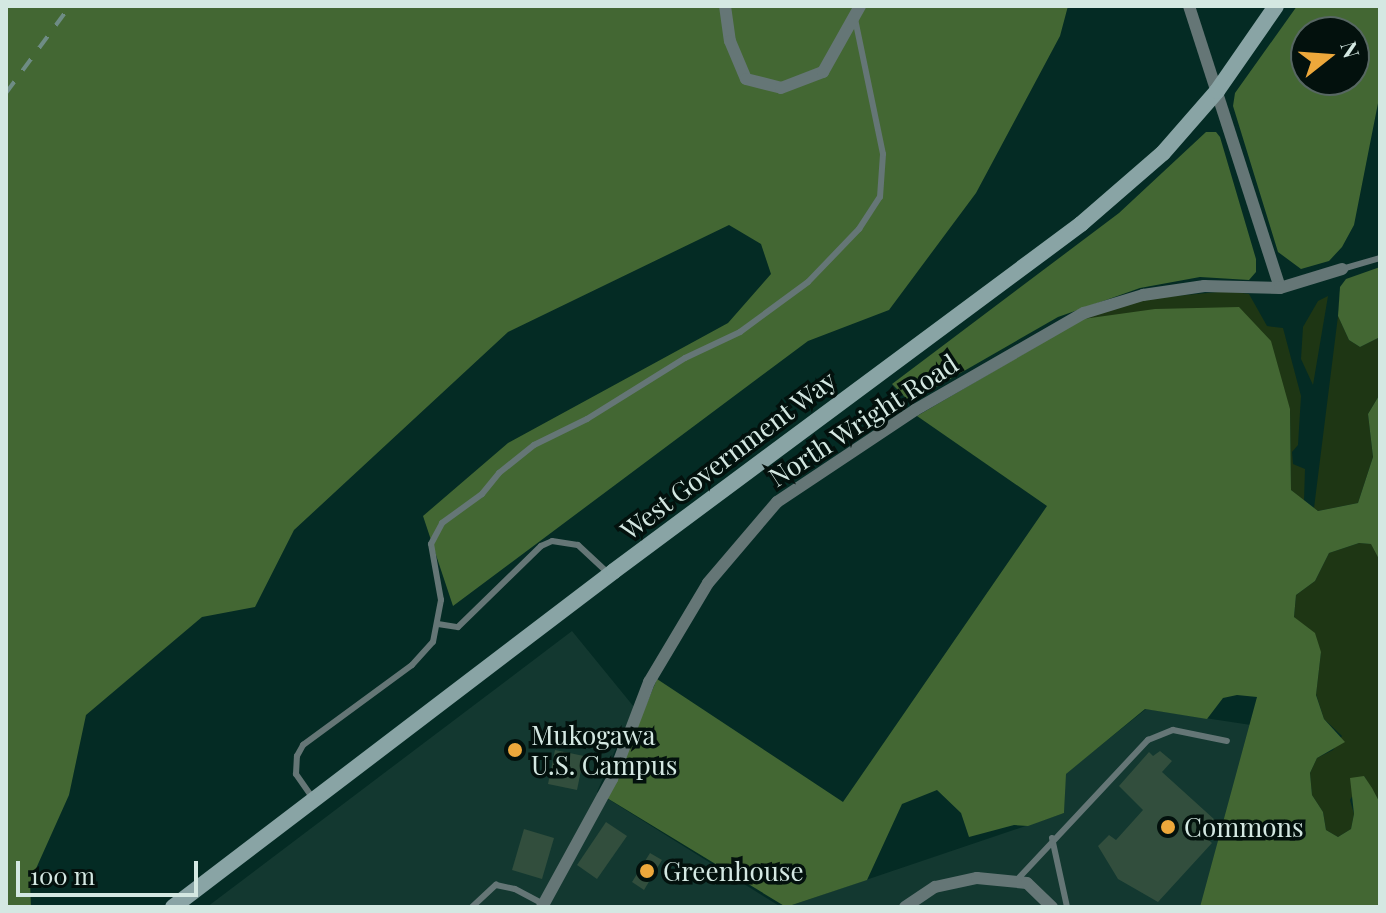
<!DOCTYPE html>
<html>
<head>
<meta charset="utf-8">
<style>
  body { margin:0 }
  #map { position:relative; width:1386px; height:913px; overflow:hidden; background:#042b24; font-family:"Playfair Display",serif }
  div>[style] { position:absolute }
  .built>* { inset:0; background:#133830 }
  .green>* { inset:0; background:#1e3614 }
  .forest>* { inset:0; background:#436733 }
  .building>* { inset:0; background:#324e3d }
  .service>* { height:6px; margin:-3px; padding:0 3px; transform-origin:3px; border-radius:3px; background:#657676 }
  .minor>* { height:12px; margin:-6px; padding:0 6px; transform-origin:6px; border-radius:6px; background:#657676 }
  .secondary>* { height:16px; margin:-8px; padding:0 8px; transform-origin:8px; border-radius:8px; background:#89a4a5 }
  .rail>* { height:4px; margin-top:-2px; transform-origin:0; background:repeating-linear-gradient(90deg,#6e8c85 0 14px,transparent 0 28px) }
  .dots>* { width:22px; height:22px; translate:-50% -50%; box-sizing:border-box; border:4px solid #03110d; border-radius:50% }
  span { translate:-50% -50%; white-space:nowrap; text-align:center; line-height:1.15; -webkit-text-stroke:7px #03110d; paint-order:stroke }
  .street-label { font-size:26px; color:#d4e8e2 }
  .poi-label { font-size:26px; color:#d4e8e2 }
  .left { translate:0 -50%; text-align:left }
  .frame { position:absolute; inset:0; border:8px solid #d4e8e2; pointer-events:none }
  .north { position:absolute; left:1290px; top:16px; width:80px; height:80px; box-sizing:border-box; background:#03110d; border:2px solid #576762; border-radius:50%; rotate:73deg; font-size:22px; font-weight:700; line-height:32px; text-align:center; color:#d4e8e2 }
  .north::after { content:''; display:block; margin:auto; width:28px; height:36px; background:#eda83b; clip-path:polygon(50% 0,100% 100%,50% 72%,0 100%) }
  .scale { position:absolute; left:16px; top:861px; width:182px; height:36px; box-sizing:border-box; border:4px solid #d4e8e2; border-top:0; padding-left:10px; font-size:24px; line-height:28px; white-space:nowrap; color:#d4e8e2; -webkit-text-stroke:6px #03110d; paint-order:stroke }
</style>
</head>
<body>
<div id="map">
  <div class="built">
    <i style="clip-path:polygon(572px 631px,634px 707px,597px 792px,781px 907px,207px 907px)"></i>
    <i style="clip-path:polygon(1146px 709px,1251px 725px,1212px 907px,786px 907px,1064px 813px,1065px 774px)"></i>
  </div>
  <div class="green">
    <i style="clip-path:polygon(1229px 291px,1249px 294px,1267px 326px,1283px 328px,1301px 396px,1298px 445px,1292px 452px,1293px 464px,1305px 469px,1304px 501px,1291px 490px,1290px 409px,1083px 319px,1143px 299px)"></i>
    <i style="clip-path:polygon(1328px 296px,1313px 385px,1301px 359px,1303px 327px,1318px 301px)"></i>
    <i style="clip-path:polygon(1338px 316px,1349px 340px,1360px 347px,1380px 337px,1380px 394px,1368px 414px,1373px 457px,1358px 503px,1318px 511px,1314px 508px)"></i>
    <i style="clip-path:polygon(1359px 543px,1372px 544px,1380px 561px,1380px 803px,1364px 776px,1350px 800px,1354px 814px,1351px 829px,1338px 837px,1326px 830px,1323px 812px,1312px 795px,1310px 773px,1317px 758px,1333px 750px,1342px 736px,1324px 719px,1316px 694px,1321px 652px,1294px 617px,1296px 595px,1315px 581px,1329px 553px)"></i>
  </div>
  <div class="forest">
    <i style="clip-path:polygon(6px 6px,1068px 6px,1060px 36px,976px 193px,889px 310px,808px 341px,453px 606px,423px 516px,508px 443px,728px 323px,771px 274px,761px 244px,729px 225px,508px 332px,294px 530px,255px 607px,202px 617px,86px 715px,69px 795px,30px 882px,31px 907px,6px 907px)"></i>
    <i style="clip-path:polygon(evenodd,1297px 6px,1380px 6px,1380px 93px,1354px 225px,1342px 247px,1329px 261px,1301px 269px,1278px 252px,1233px 106px,1235px 93px,1297px 6px,1306px 32px,1354px 32px,1354px 80px,1306px 80px,1306px 32px)"></i>
    <i style="clip-path:polygon(1206px 132px,1216px 132px,1220px 137px,1256px 259px,1256px 272px,1249px 280px,1200px 277px,1140px 288px,1058px 317px,910px 402px,892px 384px,1119px 213px)"></i>
    <i style="clip-path:polygon(1380px 267px,1380px 337px,1360px 347px,1349px 340px,1338px 316px,1340px 287px,1346px 279px)"></i>
    <i style="clip-path:polygon(1239px 307px,1271px 341px,1290px 409px,1291px 490px,1318px 511px,1358px 503px,1373px 457px,1368px 414px,1380px 394px,1380px 561px,1371px 544px,1359px 543px,1329px 553px,1315px 581px,1296px 595px,1294px 617px,1315px 633px,1321px 652px,1316px 695px,1324px 719px,1345px 742px,1317px 758px,1310px 773px,1312px 795px,1323px 812px,1326px 830px,1338px 837px,1351px 829px,1354px 814px,1350px 778px,1364px 776px,1372px 788px,1380px 803px,1380px 907px,1200px 907px,1257px 697px,1237px 695px,1223px 698px,1207px 719px,1145px 709px,1066px 774px,1064px 813px,1028px 826px,1014px 825px,969px 837px,961px 813px,937px 790px,902px 804px,867px 880px,786px 907px,607px 798px,657px 679px,843px 802px,1047px 506px,917px 416px,1083px 319px,1155px 309px)"></i>
  </div>
  <div class="building">
    <i style="clip-path:polygon(555px 750px,584px 756px,577px 790px,548px 784px)"></i>
    <i style="clip-path:polygon(1160px 751px,1172px 761px,1162px 772px,1215px 820px,1202px 834px,1212px 843px,1158px 902px,1118px 879px,1098px 846px,1109px 835px,1116px 840px,1143px 810px,1119px 786px,1149px 752px,1153px 756px)"></i>
    <i style="clip-path:polygon(606px 822px,627px 836px,597px 879px,577px 865px)"></i>
    <i style="clip-path:polygon(524px 829px,554px 838px,542px 879px,512px 870px)"></i>
    <i style="clip-path:polygon(650px 853px,662px 860px,644px 890px,632px 882px)"></i>
  </div>
  <div class="service">
    <i style="left:1342px;top:269px;width:40px;rotate:-16deg"></i>
    <i style="left:438px;top:624px;width:20px;rotate:9deg"></i>
    <i style="left:458px;top:627px;width:116px;rotate:-44.3deg"></i>
    <i style="left:541px;top:546px;width:12px;rotate:-24deg"></i>
    <i style="left:552px;top:541px;width:26px;rotate:9deg"></i>
    <i style="left:578px;top:545px;width:40px;rotate:43deg"></i>
    <i style="left:312px;top:797px;width:28px;rotate:-125deg"></i>
    <i style="left:296px;top:774px;width:18px;rotate:-87deg"></i>
    <i style="left:297px;top:756px;width:13px;rotate:-61deg"></i>
    <i style="left:303px;top:745px;width:135px;rotate:-36.3deg"></i>
    <i style="left:412px;top:665px;width:31px;rotate:-48deg"></i>
    <i style="left:433px;top:642px;width:43px;rotate:-79.2deg"></i>
    <i style="left:441px;top:600px;width:57px;rotate:-100.1deg"></i>
    <i style="left:431px;top:544px;width:24px;rotate:-62deg"></i>
    <i style="left:442px;top:523px;width:49px;rotate:-35.9deg"></i>
    <i style="left:482px;top:494px;width:27px;rotate:-51deg"></i>
    <i style="left:499px;top:473px;width:45px;rotate:-38.7deg"></i>
    <i style="left:534px;top:445px;width:59px;rotate:-26.1deg"></i>
    <i style="left:587px;top:419px;width:115px;rotate:-31.9deg"></i>
    <i style="left:685px;top:358px;width:61px;rotate:-25.3deg"></i>
    <i style="left:740px;top:332px;width:84px;rotate:-36.3deg"></i>
    <i style="left:808px;top:282px;width:74px;rotate:-46.1deg"></i>
    <i style="left:859px;top:229px;width:38px;rotate:-57deg"></i>
    <i style="left:880px;top:197px;width:43px;rotate:-86deg"></i>
    <i style="left:883px;top:154px;width:138px;rotate:-101.7deg"></i>
    <i style="left:1052px;top:838px;width:71px;rotate:77.7deg"></i>
    <i style="left:1015px;top:882px;width:195px;rotate:-46.9deg"></i>
    <i style="left:1148px;top:740px;width:27px;rotate:-22deg"></i>
    <i style="left:1173px;top:730px;width:55px;rotate:11.5deg"></i>
    <i style="left:472px;top:907px;width:33px;rotate:-43deg"></i>
    <i style="left:496px;top:885px;width:19px;rotate:12deg"></i>
    <i style="left:515px;top:889px;width:32px;rotate:28deg"></i>
  </div>
  <div class="minor">
    <i style="left:725px;top:6px;width:35px;rotate:82deg"></i>
    <i style="left:730px;top:41px;width:41px;rotate:67.2deg"></i>
    <i style="left:746px;top:79px;width:36px;rotate:14deg"></i>
    <i style="left:781px;top:88px;width:45px;rotate:-20.9deg"></i>
    <i style="left:823px;top:72px;width:76px;rotate:-60.7deg"></i>
    <i style="left:1189px;top:6px;width:296px;rotate:72.1deg"></i>
    <i style="left:542px;top:907px;width:146px;rotate:-61.3deg"></i>
    <i style="left:612px;top:779px;width:104px;rotate:-69.1deg"></i>
    <i style="left:649px;top:682px;width:115px;rotate:-59.2deg"></i>
    <i style="left:708px;top:583px;width:106px;rotate:-49.6deg"></i>
    <i style="left:777px;top:502px;width:166px;rotate:-33.7deg"></i>
    <i style="left:915px;top:410px;width:195px;rotate:-29.9deg"></i>
    <i style="left:1084px;top:313px;width:62px;rotate:-17deg"></i>
    <i style="left:1143px;top:295px;width:62px;rotate:-8.4deg"></i>
    <i style="left:1204px;top:286px;width:76px;rotate:1.5deg"></i>
    <i style="left:1280px;top:288px;width:65px;rotate:-17deg"></i>
    <i style="left:905px;top:907px;width:36px;rotate:-34deg"></i>
    <i style="left:935px;top:887px;width:43px;rotate:-12.1deg"></i>
    <i style="left:977px;top:878px;width:50px;rotate:5.7deg"></i>
    <i style="left:1027px;top:883px;width:35px;rotate:44deg"></i>
  </div>
  <div class="secondary">
    <i style="left:173px;top:907px;width:554px;rotate:-37.3deg"></i>
    <i style="left:614px;top:571px;width:582px;rotate:-36.61deg"></i>
    <i style="left:1081px;top:224px;width:108px;rotate:-40.9deg"></i>
    <i style="left:1163px;top:153px;width:82px;rotate:-48.9deg"></i>
    <i style="left:1217px;top:91px;width:103px;rotate:-55.2deg"></i>
  </div>
  <div class="rail">
    <i style="left:6px;top:93px;width:108px;rotate:-53.7deg"></i>
  </div>
  <div class="dots">
    <i style="left:515px;top:750px;background:#eda83b"></i>
    <i style="left:1168px;top:827px;background:#eda83b"></i>
    <i style="left:647px;top:871px;background:#eda83b"></i>
  </div>
  <div class="street-label">
    <span style="left:863px;top:420px;rotate:-33deg">North Wright Road</span>
    <span style="left:728px;top:455px;rotate:-37deg">West Government Way</span>
  </div>
  <div class="poi-label">
    <span class="left" style="left:531px;top:750px">Mukogawa<br>U.S. Campus</span>
    <span class="left" style="left:1184px;top:827px">Commons</span>
    <span class="left" style="left:663px;top:871px">Greenhouse</span>
  </div>
  <div class="frame"></div>
  <div class="north">N</div>
  <div class="scale">100 m</div>
</div>
</body>
</html>
